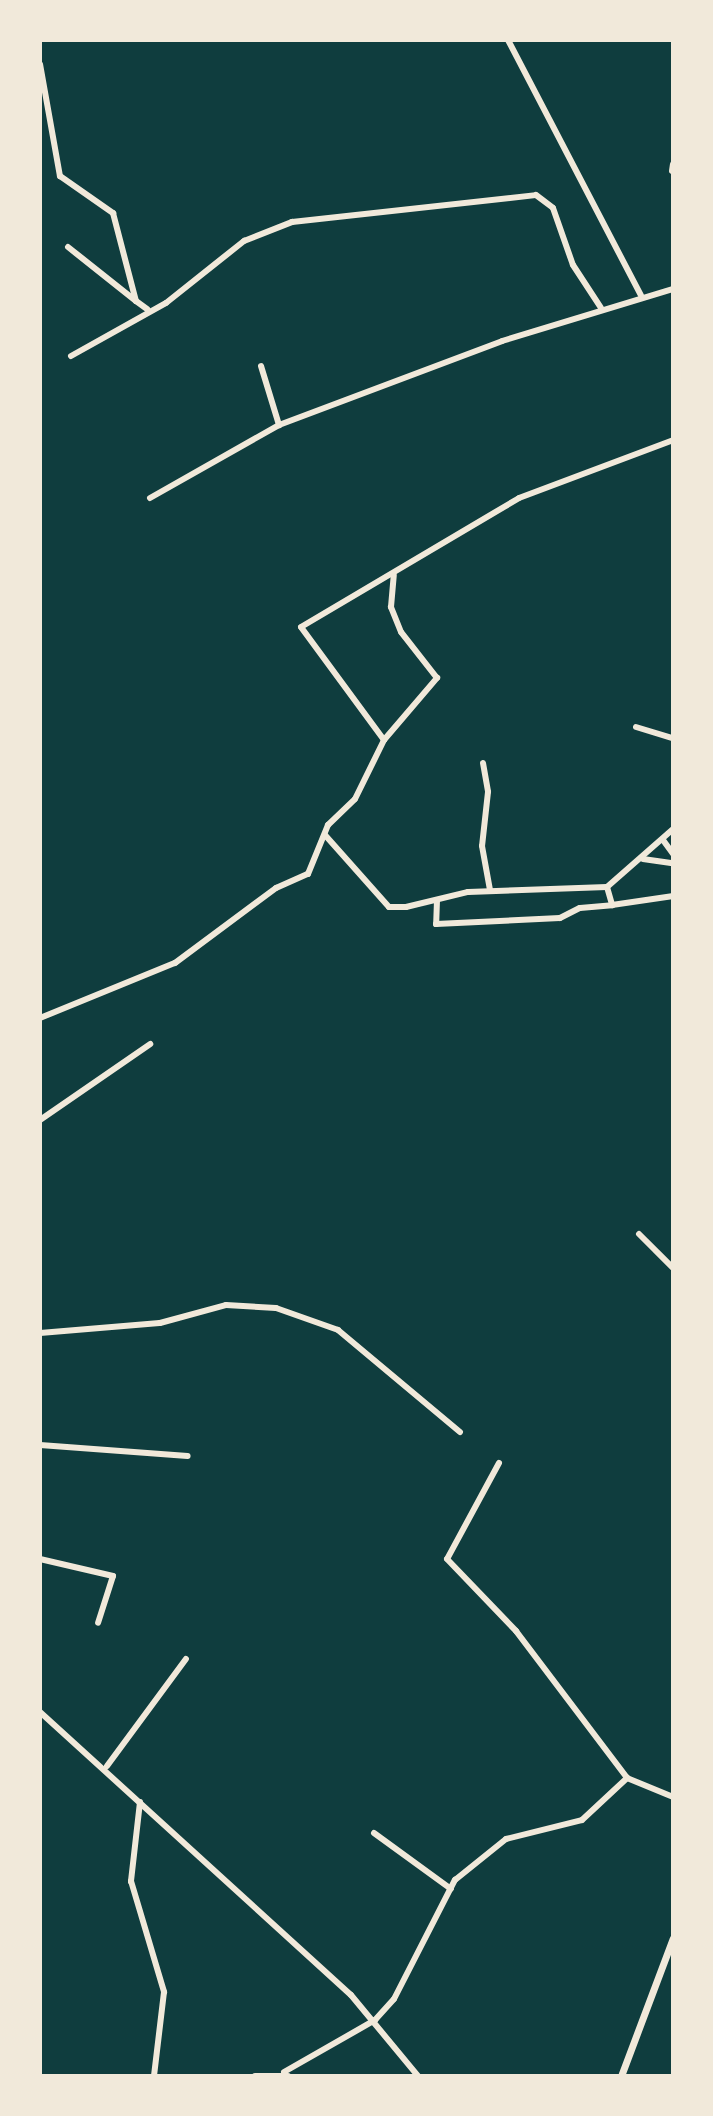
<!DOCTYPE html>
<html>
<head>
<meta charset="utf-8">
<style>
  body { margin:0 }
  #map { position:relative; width:713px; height:2116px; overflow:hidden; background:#0f3d3e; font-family:Arial,sans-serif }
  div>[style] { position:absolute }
  .minor>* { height:6px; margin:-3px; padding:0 3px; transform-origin:3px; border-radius:3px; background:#f1e9da }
  .tertiary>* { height:7px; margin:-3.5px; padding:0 3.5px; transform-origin:3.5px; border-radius:3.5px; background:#f1e9da }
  span { translate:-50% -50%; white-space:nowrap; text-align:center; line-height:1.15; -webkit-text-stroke:7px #f1e9da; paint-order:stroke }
  .frame { position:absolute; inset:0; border:42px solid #f1e9da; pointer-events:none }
</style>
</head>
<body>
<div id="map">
  <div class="minor">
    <i style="left:508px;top:40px;width:288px;rotate:62.5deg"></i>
    <i style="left:40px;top:64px;width:114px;rotate:79.9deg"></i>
    <i style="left:60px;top:176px;width:65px;rotate:34.9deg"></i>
    <i style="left:113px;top:213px;width:91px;rotate:75.4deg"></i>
    <i style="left:136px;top:301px;width:14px;rotate:36deg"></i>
    <i style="left:672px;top:171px;width:7px;rotate:-82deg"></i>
    <i style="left:68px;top:247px;width:87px;rotate:38.5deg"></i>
    <i style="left:71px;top:356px;width:109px;rotate:-29.2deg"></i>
    <i style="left:166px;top:303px;width:100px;rotate:-38.5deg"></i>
    <i style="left:244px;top:241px;width:52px;rotate:-21.6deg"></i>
    <i style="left:292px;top:222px;width:245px;rotate:-6.3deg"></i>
    <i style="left:536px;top:195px;width:21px;rotate:37deg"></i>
    <i style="left:553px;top:208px;width:60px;rotate:70.7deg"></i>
    <i style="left:573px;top:265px;width:51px;rotate:56.9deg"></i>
    <i style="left:261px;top:366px;width:62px;rotate:73deg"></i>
    <i style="left:150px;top:498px;width:148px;rotate:-29.5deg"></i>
    <i style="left:279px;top:425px;width:238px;rotate:-20.6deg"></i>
    <i style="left:502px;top:341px;width:179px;rotate:-16.9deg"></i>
    <i style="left:636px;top:727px;width:39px;rotate:17deg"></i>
    <i style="left:384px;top:740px;width:82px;rotate:-49.5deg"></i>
    <i style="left:437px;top:678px;width:58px;rotate:-128deg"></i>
    <i style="left:401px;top:632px;width:27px;rotate:-112deg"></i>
    <i style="left:391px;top:607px;width:32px;rotate:-85deg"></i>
    <i style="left:483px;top:763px;width:29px;rotate:80deg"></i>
    <i style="left:488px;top:792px;width:54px;rotate:96.3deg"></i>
    <i style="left:482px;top:846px;width:45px;rotate:79.7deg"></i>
    <i style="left:325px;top:835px;width:96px;rotate:48.4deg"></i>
    <i style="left:389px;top:907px;width:17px"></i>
    <i style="left:406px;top:907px;width:64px;rotate:-13.6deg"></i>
    <i style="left:468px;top:892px;width:139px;rotate:-2.1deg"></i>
    <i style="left:607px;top:887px;width:88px;rotate:-41.3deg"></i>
    <i style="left:663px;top:840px;width:17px;rotate:54deg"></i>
    <i style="left:643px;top:859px;width:30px;rotate:8deg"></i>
    <i style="left:607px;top:887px;width:19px;rotate:74deg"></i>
    <i style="left:612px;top:905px;width:62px;rotate:-8.4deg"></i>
    <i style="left:437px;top:900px;width:24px;rotate:92deg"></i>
    <i style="left:436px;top:924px;width:124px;rotate:-2.8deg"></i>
    <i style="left:560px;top:918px;width:22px;rotate:-27deg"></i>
    <i style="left:580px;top:908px;width:32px;rotate:-5deg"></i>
    <i style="left:40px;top:1018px;width:146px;rotate:-22.2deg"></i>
    <i style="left:175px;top:963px;width:126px;rotate:-36.6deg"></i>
    <i style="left:276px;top:888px;width:35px;rotate:-24deg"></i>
    <i style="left:308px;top:874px;width:53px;rotate:-67.8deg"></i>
    <i style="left:328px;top:825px;width:37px;rotate:-44deg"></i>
    <i style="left:355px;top:799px;width:66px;rotate:-63.8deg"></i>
    <i style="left:384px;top:740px;width:140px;rotate:-126.3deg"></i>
    <i style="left:301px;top:627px;width:253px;rotate:-30.6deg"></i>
    <i style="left:519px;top:498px;width:165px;rotate:-20.6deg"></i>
    <i style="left:40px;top:1120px;width:134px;rotate:-34.6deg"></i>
    <i style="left:639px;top:1234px;width:48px;rotate:45deg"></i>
    <i style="left:40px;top:1333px;width:120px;rotate:-4.8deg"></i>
    <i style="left:160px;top:1323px;width:68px;rotate:-15.3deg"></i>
    <i style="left:226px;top:1305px;width:50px;rotate:3.4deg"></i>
    <i style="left:276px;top:1308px;width:66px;rotate:19.5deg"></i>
    <i style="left:338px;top:1330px;width:159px;rotate:39.9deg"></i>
    <i style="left:40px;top:1445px;width:148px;rotate:4.3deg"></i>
    <i style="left:499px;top:1463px;width:109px;rotate:118.4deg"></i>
    <i style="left:447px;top:1559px;width:100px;rotate:46.2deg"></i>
    <i style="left:516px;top:1631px;width:184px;rotate:52.9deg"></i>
    <i style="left:627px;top:1778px;width:50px;rotate:22.4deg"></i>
    <i style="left:40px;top:1559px;width:75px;rotate:13.1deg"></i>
    <i style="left:113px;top:1576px;width:49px;rotate:107.7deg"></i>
    <i style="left:40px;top:1712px;width:420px;rotate:42.3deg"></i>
    <i style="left:351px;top:1995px;width:105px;rotate:50.4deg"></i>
    <i style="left:107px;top:1766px;width:133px;rotate:-53.6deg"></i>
    <i style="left:140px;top:1802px;width:80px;rotate:96.5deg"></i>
    <i style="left:131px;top:1881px;width:116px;rotate:73.4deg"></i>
    <i style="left:164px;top:1992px;width:85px;rotate:96.8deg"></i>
    <i style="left:374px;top:1833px;width:95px;rotate:36deg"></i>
    <i style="left:284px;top:2072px;width:105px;rotate:-29.7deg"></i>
    <i style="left:375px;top:2020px;width:28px;rotate:-48deg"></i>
    <i style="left:394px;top:1999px;width:134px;rotate:-62.9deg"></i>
    <i style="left:455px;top:1880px;width:65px;rotate:-38.8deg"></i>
    <i style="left:506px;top:1839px;width:78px;rotate:-14deg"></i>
    <i style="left:582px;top:1820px;width:62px;rotate:-43deg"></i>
    <i style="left:255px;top:2076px;width:33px"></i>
  </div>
  <div class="tertiary">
    <i style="left:621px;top:2076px;width:147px;rotate:-69.4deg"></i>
  </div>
  <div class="frame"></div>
</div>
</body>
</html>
